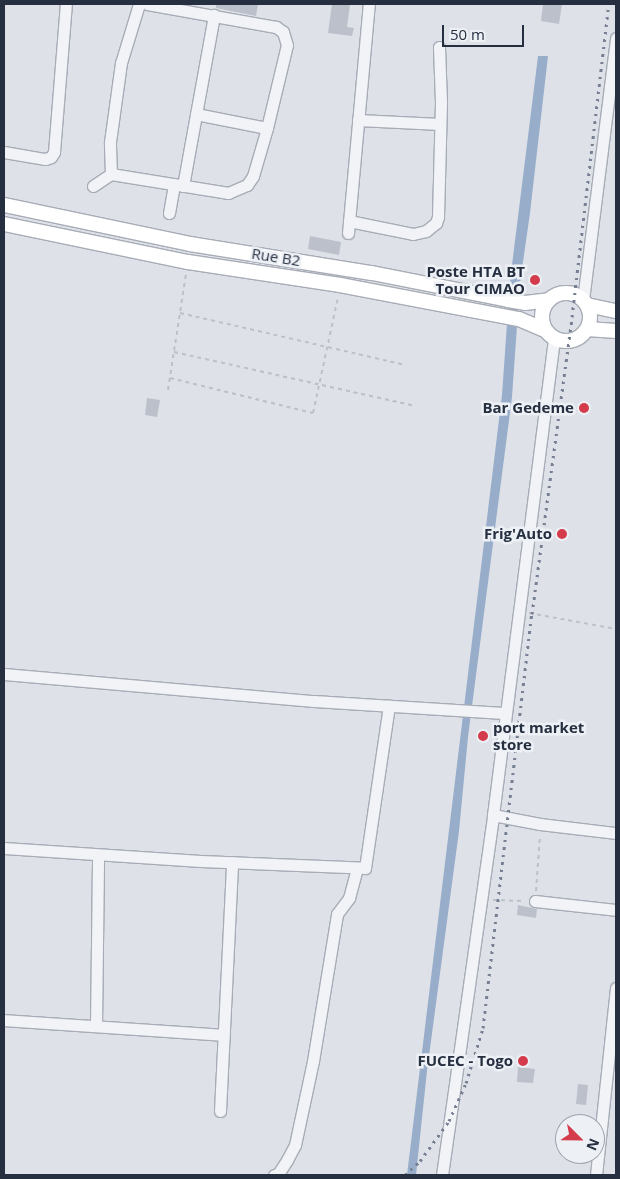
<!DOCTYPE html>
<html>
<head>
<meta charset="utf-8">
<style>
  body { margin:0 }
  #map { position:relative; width:620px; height:1179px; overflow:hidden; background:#dee2e8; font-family:"Open Sans",sans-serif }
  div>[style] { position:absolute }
  .water>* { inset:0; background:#97adca }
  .building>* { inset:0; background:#bbc0cb }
  .path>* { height:2px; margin-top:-1px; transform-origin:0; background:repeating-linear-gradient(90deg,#bcc0c7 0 4px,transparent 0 8px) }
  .roads { filter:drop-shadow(1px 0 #a7acb6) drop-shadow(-1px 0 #a7acb6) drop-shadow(0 1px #a7acb6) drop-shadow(0 -1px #a7acb6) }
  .minor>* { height:11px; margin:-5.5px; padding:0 5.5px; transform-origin:5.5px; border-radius:5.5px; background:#f1f3f7 }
  .major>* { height:14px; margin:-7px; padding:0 7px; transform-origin:7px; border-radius:7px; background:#fff }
  .major>.ring { margin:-7px; padding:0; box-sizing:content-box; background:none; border:14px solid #fff; border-radius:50% }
  .rail>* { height:3px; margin-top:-1.5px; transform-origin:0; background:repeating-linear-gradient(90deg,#778093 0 2.5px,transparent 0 7.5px) }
  .dots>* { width:14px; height:14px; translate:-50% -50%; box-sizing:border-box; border:2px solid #edf1f6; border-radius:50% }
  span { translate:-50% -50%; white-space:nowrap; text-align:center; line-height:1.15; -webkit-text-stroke:5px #edf1f6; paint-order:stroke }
  .street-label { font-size:15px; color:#262f40 }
  .poi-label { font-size:15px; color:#262f40; font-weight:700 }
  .right { translate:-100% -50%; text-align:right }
  .left { translate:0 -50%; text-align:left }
  .frame { position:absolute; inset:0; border:5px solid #262f40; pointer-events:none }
  .north { position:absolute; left:555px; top:1114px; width:50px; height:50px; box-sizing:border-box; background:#edf1f6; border:1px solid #9da3ad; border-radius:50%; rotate:113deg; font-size:14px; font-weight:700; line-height:20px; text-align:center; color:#262f40 }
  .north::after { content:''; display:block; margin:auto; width:18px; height:22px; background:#d43c4c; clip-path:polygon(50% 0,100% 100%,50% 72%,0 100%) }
  .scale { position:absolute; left:442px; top:25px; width:82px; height:22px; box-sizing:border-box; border:2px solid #262f40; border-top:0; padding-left:6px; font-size:15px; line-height:18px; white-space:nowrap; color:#262f40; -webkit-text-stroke:4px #edf1f6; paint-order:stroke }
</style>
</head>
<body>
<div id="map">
  <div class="water">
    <i style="clip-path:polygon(538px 56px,548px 56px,530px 213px,520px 283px,512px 397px,468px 737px,459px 831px,427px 1071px,416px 1175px,407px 1175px,502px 395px,510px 281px)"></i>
  </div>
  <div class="building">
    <i style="clip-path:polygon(216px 4px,258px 4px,256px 16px,216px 8px)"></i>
    <i style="clip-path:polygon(332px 4px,350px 4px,347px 27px,354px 28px,352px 36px,328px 33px)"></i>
    <i style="clip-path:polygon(543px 4px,562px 4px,559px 24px,541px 21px)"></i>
    <i style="clip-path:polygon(310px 236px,341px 242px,339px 255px,308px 249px)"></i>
    <i style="clip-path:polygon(147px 398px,160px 400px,157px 417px,145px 415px)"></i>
    <i style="clip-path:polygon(518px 905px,537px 909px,536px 918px,517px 915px)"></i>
    <i style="clip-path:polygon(518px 1067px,535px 1069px,533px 1083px,517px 1082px)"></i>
    <i style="clip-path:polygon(578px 1084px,588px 1085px,586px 1105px,576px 1104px)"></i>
  </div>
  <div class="path">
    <i style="left:180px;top:313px;width:231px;rotate:13deg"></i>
    <i style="left:174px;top:352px;width:244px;rotate:12.6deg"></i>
    <i style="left:170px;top:378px;width:147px;rotate:13.8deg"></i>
    <i style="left:313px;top:413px;width:119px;rotate:-77.8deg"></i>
    <i style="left:168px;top:390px;width:117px;rotate:-81.2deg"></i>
    <i style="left:529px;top:613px;width:88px;rotate:10.4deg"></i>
    <i style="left:536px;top:891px;width:56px;rotate:-85.9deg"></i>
    <i style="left:493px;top:900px;width:32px;rotate:2deg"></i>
  </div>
  <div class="roads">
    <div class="minor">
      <i style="left:196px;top:114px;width:72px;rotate:11.2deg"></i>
      <i style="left:358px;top:120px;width:82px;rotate:2.8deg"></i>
      <i style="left:4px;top:152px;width:42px;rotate:9.7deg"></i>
      <i style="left:45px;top:159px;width:6px;rotate:-18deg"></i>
      <i style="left:51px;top:157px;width:6px;rotate:-59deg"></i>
      <i style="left:54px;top:152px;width:148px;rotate:-85.4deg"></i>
      <i style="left:111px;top:174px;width:32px;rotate:-92deg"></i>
      <i style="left:110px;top:142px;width:80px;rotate:-82.1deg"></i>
      <i style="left:121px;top:63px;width:62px;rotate:-73deg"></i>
      <i style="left:93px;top:186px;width:22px;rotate:-34deg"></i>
      <i style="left:111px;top:174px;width:119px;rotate:9.2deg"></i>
      <i style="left:228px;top:193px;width:21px;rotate:-23deg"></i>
      <i style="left:247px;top:185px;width:11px;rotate:-56deg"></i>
      <i style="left:253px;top:176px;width:50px;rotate:-73.7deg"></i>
      <i style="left:267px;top:128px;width:85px;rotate:-76.5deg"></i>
      <i style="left:287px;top:45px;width:14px;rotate:-107deg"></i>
      <i style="left:283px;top:32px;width:9px;rotate:-144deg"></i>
      <i style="left:276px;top:27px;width:131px;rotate:-169.9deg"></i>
      <i style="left:183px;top:186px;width:174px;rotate:-79.7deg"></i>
      <i style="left:169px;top:213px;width:29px;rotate:-80deg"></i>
      <i style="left:349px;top:221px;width:65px;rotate:11.5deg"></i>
      <i style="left:413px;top:234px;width:13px;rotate:-13deg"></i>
      <i style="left:426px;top:231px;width:13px;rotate:-39deg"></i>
      <i style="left:436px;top:223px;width:6px;rotate:-72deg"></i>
      <i style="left:438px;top:217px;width:115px;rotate:-88.5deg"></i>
      <i style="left:441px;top:102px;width:55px;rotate:-92.1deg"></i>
      <i style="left:348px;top:233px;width:230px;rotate:-84.8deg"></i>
      <i style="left:583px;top:300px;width:264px;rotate:-82.8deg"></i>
      <i style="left:4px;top:674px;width:311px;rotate:5deg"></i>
      <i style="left:314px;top:701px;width:190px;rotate:3.6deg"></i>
      <i style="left:493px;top:815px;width:48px;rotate:10.8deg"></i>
      <i style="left:540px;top:824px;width:77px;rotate:6.8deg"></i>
      <i style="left:4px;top:848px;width:197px;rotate:3.8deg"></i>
      <i style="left:201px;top:861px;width:164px;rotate:2.4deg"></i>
      <i style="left:365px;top:868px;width:164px;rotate:-81.6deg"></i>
      <i style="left:535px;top:901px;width:81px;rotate:6.3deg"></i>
      <i style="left:4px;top:1020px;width:220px;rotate:3.9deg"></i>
      <i style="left:96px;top:1026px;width:171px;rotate:-89.3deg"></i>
      <i style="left:220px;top:1111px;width:249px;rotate:-87.2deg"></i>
      <i style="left:274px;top:1175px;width:4px;rotate:-14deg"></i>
      <i style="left:278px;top:1174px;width:17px;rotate:-57deg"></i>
      <i style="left:287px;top:1160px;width:17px;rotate:-62deg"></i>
      <i style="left:295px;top:1145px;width:86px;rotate:-77.9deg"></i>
      <i style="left:313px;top:1061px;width:149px;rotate:-80.7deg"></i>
      <i style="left:337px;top:914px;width:20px;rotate:-53deg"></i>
      <i style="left:349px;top:898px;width:31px;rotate:-75deg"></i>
      <i style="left:442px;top:1175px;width:364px;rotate:-81.9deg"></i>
      <i style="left:493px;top:815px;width:480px;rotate:-82.7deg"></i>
      <i style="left:596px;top:1175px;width:188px;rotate:-83.9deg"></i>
    </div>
    <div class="major">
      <i style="left:4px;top:205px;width:190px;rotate:11.8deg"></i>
      <i style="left:190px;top:244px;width:184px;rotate:9.1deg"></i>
      <i style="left:372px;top:273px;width:139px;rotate:11.2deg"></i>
      <i style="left:508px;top:300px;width:17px;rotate:10deg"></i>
      <i style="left:525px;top:303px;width:24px;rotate:-7deg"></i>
      <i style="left:4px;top:224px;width:188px;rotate:11.7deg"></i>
      <i style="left:188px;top:262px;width:154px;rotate:8.6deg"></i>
      <i style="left:340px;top:285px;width:182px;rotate:10.8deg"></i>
      <i style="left:519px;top:319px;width:28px;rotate:23deg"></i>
      <i class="ring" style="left:542px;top:293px;width:34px;height:34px"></i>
      <i style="left:587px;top:305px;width:30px;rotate:12deg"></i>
      <i style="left:587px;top:329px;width:29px;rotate:4deg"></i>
    </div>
  </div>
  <div class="rail">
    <i style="left:405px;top:1175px;width:21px;rotate:-43deg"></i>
    <i style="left:420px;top:1161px;width:49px;rotate:-54.1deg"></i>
    <i style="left:449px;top:1121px;width:42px;rotate:-65.9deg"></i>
    <i style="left:466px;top:1083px;width:58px;rotate:-72.8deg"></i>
    <i style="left:483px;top:1028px;width:417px;rotate:-83.3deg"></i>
    <i style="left:532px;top:614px;width:300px;rotate:-82.3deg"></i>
    <i style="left:572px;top:317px;width:315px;rotate:-83.3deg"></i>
  </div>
  <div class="dots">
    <i style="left:535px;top:280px;background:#d43c4c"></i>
    <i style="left:584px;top:408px;background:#d43c4c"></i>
    <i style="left:562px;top:534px;background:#d43c4c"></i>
    <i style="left:483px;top:736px;background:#d43c4c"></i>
    <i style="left:523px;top:1061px;background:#d43c4c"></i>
  </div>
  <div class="street-label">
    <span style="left:276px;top:257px;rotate:9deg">Rue B2</span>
  </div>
  <div class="poi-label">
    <span class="right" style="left:525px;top:280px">Poste HTA BT<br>Tour CIMAO</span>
    <span class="right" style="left:574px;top:408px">Bar Gedeme</span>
    <span class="right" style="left:552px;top:534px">Frig'Auto</span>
    <span class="left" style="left:493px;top:736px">port market<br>store</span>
    <span class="right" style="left:513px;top:1061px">FUCEC - Togo</span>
  </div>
  <div class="frame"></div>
  <div class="north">N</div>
  <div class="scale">50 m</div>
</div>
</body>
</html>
